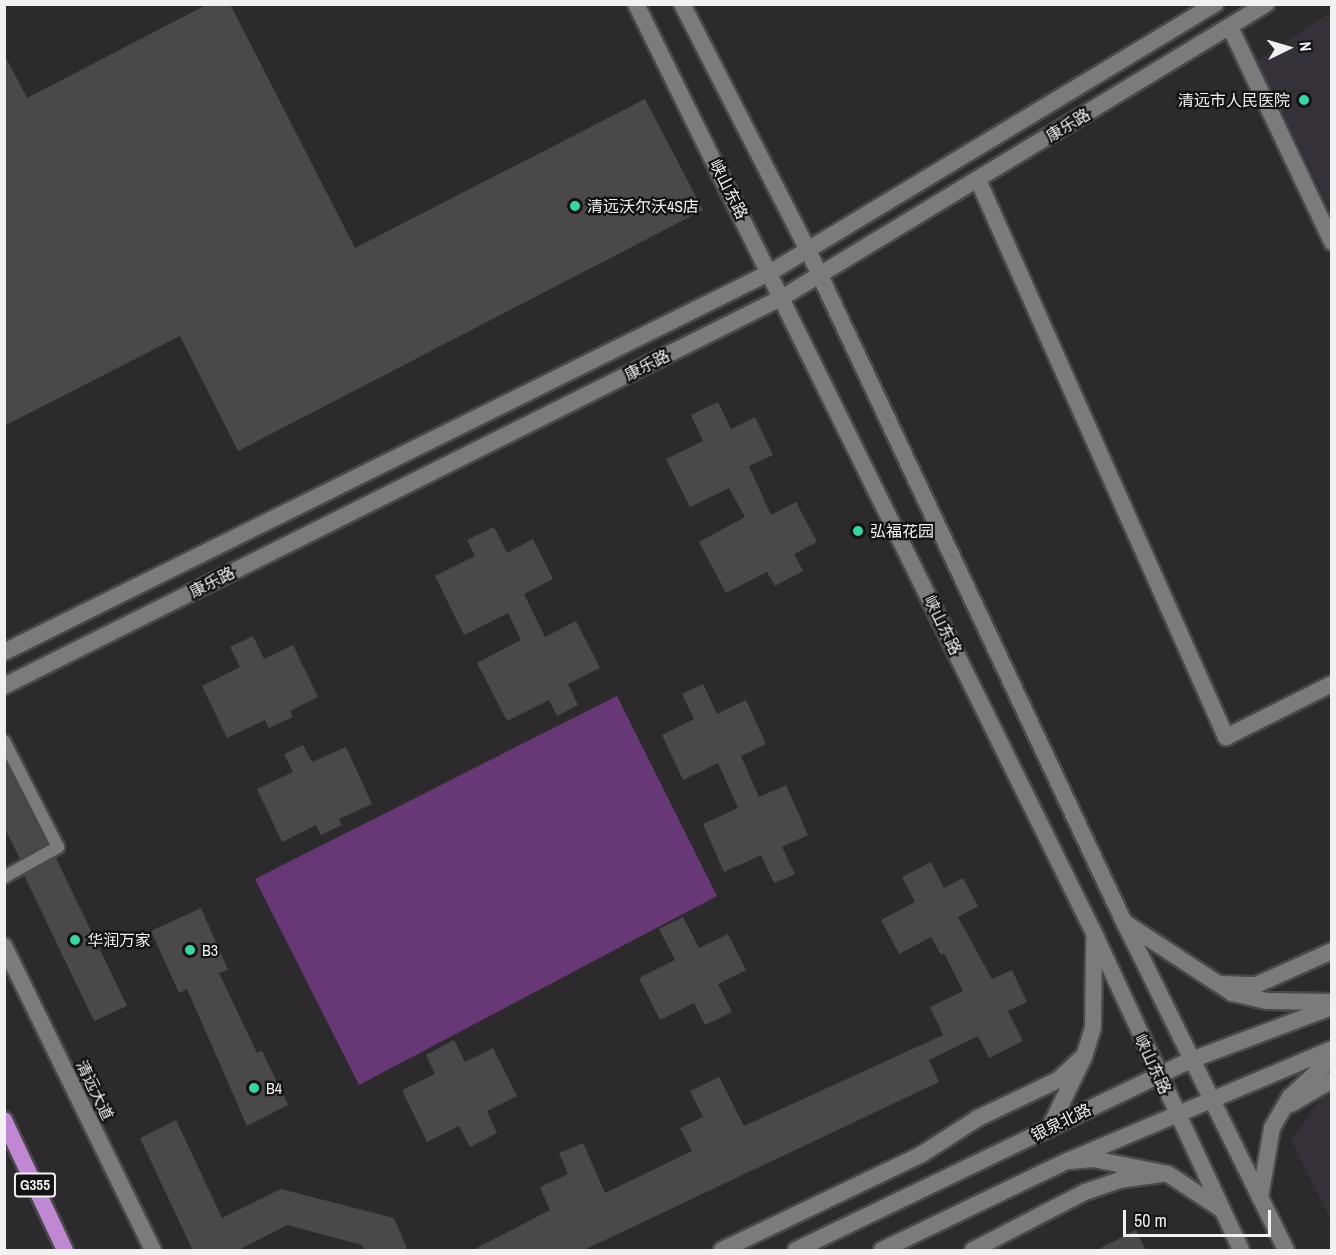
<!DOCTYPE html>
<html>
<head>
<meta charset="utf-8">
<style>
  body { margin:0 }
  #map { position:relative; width:1336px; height:1255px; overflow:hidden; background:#2c2a2d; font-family:"Archivo Narrow","Noto Sans SC",sans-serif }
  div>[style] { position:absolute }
  .built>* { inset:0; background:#363038 }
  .green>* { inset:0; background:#673875 }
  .building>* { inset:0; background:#4a484b }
  .roads { filter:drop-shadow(2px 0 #4a484a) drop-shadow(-2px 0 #4a484a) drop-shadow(0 2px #4a484a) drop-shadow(0 -2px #4a484a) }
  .service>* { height:12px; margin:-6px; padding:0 6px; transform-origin:6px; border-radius:6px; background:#7d7a7d }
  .minor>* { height:16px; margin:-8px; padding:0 8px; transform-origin:8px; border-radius:8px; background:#7d7a7d }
  .tertiary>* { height:16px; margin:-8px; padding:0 8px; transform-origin:8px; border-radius:8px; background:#7d7a7d }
  .secondary>* { height:16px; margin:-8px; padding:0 8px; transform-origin:8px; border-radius:8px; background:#7d7a7d }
  .trunk>* { height:16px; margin:-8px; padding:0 8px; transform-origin:8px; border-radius:8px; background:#c088d2 }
  .dots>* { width:16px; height:16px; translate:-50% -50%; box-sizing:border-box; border:3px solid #141314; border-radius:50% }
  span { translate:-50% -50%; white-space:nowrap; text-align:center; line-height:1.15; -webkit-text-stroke:4.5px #141314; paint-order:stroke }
  .shield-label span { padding:2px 4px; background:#141314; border:2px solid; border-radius:4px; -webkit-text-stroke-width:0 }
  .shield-label { font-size:15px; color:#f1f0f2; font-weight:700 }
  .poi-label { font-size:16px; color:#f1f0f2 }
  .right { translate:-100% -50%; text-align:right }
  .left { translate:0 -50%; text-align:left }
  .street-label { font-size:16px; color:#f1f0f2 }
  .frame { position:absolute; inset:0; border:6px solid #f1f0f2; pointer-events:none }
  .north { position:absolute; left:1258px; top:18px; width:60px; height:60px; -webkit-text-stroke:4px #141314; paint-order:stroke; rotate:85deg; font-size:16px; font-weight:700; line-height:24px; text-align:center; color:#f1f0f2 }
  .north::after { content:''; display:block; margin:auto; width:21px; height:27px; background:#f1f0f2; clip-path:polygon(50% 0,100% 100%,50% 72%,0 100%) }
  .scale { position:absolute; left:1123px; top:1210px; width:148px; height:27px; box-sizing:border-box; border:3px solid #f1f0f2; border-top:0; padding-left:8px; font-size:18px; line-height:21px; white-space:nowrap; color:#f1f0f2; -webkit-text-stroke:4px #141314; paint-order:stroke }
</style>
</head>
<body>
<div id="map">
  <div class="built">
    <i style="clip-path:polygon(1331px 12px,1331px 211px,1257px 61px)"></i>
    <i style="clip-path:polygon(1331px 1094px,1331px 1221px,1291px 1140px,1320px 1100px)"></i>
  </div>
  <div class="green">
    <i style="clip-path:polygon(617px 696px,717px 896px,359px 1085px,255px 879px)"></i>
  </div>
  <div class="building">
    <i style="clip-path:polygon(208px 4px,230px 4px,355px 248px,645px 99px,703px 210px,238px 451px,180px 336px,4px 426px,4px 54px,27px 98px)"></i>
    <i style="clip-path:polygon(718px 402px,731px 429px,755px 417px,773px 455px,749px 466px,771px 515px,796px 502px,817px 542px,794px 554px,803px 571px,775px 586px,767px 572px,726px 593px,699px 542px,745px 517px,729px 488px,690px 507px,666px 459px,703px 441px,691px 415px)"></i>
    <i style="clip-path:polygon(494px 527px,507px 553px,533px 539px,553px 579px,524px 594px,545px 637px,576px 621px,600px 668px,568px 684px,578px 705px,557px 716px,549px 700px,507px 721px,477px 663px,521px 640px,508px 613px,464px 635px,435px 576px,475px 556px,467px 540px)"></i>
    <i style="clip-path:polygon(253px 636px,264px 659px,293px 645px,318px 697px,290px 711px,293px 717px,269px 728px,265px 720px,227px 738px,202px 686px,240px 667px,230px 647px)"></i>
    <i style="clip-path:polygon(703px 684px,717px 714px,746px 700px,766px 744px,741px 756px,759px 797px,786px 785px,808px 835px,782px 847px,795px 874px,774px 883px,761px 855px,724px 872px,703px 824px,738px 808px,718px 763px,683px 780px,662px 735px,694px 719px,682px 694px)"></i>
    <i style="clip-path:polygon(303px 745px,312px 762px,346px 747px,372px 804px,339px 819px,342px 825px,321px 835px,316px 825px,282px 842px,257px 789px,293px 772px,284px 754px)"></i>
    <i style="clip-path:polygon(4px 760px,47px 844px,20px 859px,4px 827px)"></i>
    <i style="clip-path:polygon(56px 858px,127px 1006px,94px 1021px,24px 875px)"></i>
    <i style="clip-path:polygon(931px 862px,944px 888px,963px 878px,978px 906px,958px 917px,992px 979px,1012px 970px,1027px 1002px,1008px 1011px,1023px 1041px,989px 1058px,978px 1036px,929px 1060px,939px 1082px,582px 1251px,471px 1251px,550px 1210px,540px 1187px,568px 1174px,559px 1153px,583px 1143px,605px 1193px,692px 1151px,680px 1128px,703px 1117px,690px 1091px,719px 1077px,744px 1126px,943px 1035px,930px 1007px,963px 991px,944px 953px,941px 955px,931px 937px,899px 954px,881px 920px,915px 902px,902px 877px)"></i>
    <i style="clip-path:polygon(201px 908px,228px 970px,219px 973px,257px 1053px,262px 1051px,288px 1105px,247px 1126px,187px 989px,179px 993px,151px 931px)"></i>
    <i style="clip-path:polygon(683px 917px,699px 948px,728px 934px,746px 970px,718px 984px,732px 1012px,705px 1025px,694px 1003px,660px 1020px,639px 978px,675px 960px,659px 929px)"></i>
    <i style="clip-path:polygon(454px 1040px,465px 1062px,493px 1048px,517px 1096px,487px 1111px,497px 1133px,470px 1147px,459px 1126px,427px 1142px,402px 1090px,435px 1074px,426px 1055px)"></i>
    <i style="clip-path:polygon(176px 1120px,222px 1218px,281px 1189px,394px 1218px,408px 1251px,365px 1251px,362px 1245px,287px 1225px,237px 1251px,193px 1251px,140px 1138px)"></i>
    <i style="clip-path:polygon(1136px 1230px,1146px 1251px,1095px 1251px)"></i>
  </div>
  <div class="roads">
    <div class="service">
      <i style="left:4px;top:741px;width:119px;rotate:63deg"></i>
      <i style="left:58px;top:847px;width:62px;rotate:150.9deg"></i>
    </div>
    <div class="minor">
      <i style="left:1230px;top:27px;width:238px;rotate:64.6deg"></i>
      <i style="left:978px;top:180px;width:610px;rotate:66deg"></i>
      <i style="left:1226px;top:737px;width:119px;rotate:-26.6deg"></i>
      <i style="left:4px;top:946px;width:339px;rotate:63.9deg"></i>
      <i style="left:1223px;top:984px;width:33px;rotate:2deg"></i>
      <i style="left:1256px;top:985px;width:83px;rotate:-24.1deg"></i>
      <i style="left:1291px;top:1104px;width:48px;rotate:-30.3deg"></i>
      <i style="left:722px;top:1250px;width:222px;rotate:-25.6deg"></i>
      <i style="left:922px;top:1154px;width:67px;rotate:-32.7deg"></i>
      <i style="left:978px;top:1118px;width:89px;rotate:-25.4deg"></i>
      <i style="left:1058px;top:1080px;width:34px;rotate:-43deg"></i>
      <i style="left:973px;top:1250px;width:126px;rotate:-27.4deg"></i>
      <i style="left:1085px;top:1192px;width:36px;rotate:-19deg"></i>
      <i style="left:1119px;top:1180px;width:43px;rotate:-7.9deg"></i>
    </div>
    <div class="tertiary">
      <i style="left:636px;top:4px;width:1036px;rotate:63.76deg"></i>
      <i style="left:1094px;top:933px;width:349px;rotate:65.1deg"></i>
      <i style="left:682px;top:4px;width:276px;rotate:62.9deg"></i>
      <i style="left:808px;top:250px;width:743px;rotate:64.82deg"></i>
      <i style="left:1124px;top:922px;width:366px;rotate:63.7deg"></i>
      <i style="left:1127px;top:924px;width:126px;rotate:33.3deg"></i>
      <i style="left:1232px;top:993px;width:35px;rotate:13deg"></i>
      <i style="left:1266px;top:1001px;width:66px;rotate:0.9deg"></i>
      <i style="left:1050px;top:1127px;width:78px;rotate:-64.1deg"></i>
      <i style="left:1084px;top:1057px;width:31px;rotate:-73deg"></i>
      <i style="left:1093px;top:1027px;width:87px;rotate:-89.3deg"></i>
      <i style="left:1071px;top:1161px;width:22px;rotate:-5deg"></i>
      <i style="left:1093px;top:1159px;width:76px;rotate:11.3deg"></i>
      <i style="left:1168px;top:1174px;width:64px;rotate:33.4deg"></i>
      <i style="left:1260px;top:1198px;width:71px;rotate:-80.3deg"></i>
      <i style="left:1272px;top:1128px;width:36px;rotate:-60deg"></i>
      <i style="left:1290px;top:1097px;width:57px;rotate:-42.9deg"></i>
    </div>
    <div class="secondary">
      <i style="left:4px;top:652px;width:856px;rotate:-26.36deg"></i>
      <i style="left:771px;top:272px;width:519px;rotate:-31.12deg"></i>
      <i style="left:4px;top:686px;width:871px;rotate:-26.54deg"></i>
      <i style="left:783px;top:297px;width:565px;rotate:-31.24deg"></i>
      <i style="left:796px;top:1250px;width:438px;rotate:-25.7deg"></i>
      <i style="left:1191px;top:1060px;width:151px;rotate:-20.6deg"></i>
      <i style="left:882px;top:1250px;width:205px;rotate:-25.7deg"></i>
      <i style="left:1067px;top:1161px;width:288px;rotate:-22.9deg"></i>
    </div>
    <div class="trunk">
      <i style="left:4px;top:1120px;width:144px;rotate:64.9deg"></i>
    </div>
  </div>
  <div class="dots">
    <i style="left:1304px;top:100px;background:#38d4a6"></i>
    <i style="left:575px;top:206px;background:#38d4a6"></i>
    <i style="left:858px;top:531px;background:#38d4a6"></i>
    <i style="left:75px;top:940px;background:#38d4a6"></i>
    <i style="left:190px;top:950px;background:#38d4a6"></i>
    <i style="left:254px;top:1088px;background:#38d4a6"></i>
  </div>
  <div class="shield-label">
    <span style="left:35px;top:1185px">G355</span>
  </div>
  <div class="poi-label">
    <span class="right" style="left:1290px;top:100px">清远市人民医院</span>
    <span class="left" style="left:587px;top:206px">清远沃尔沃4S店</span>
    <span class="left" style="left:870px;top:531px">弘福花园</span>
    <span class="left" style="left:87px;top:940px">华润万家</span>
    <span class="left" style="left:202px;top:950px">B3</span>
    <span class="left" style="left:266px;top:1088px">B4</span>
  </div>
  <div class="street-label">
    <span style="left:1068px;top:125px;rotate:-31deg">康乐路</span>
    <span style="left:729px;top:189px;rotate:63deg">峡山东路</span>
    <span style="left:647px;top:365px;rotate:-27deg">康乐路</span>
    <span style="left:212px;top:582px;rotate:-27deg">康乐路</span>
    <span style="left:943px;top:625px;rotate:64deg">峡山东路</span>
    <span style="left:1153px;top:1064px;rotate:65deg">峡山东路</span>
    <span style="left:95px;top:1090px;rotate:64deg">清远大道</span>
    <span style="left:1061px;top:1122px;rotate:-26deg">银泉北路</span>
  </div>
  <div class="frame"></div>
  <div class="north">N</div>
  <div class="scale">50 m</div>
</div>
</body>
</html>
